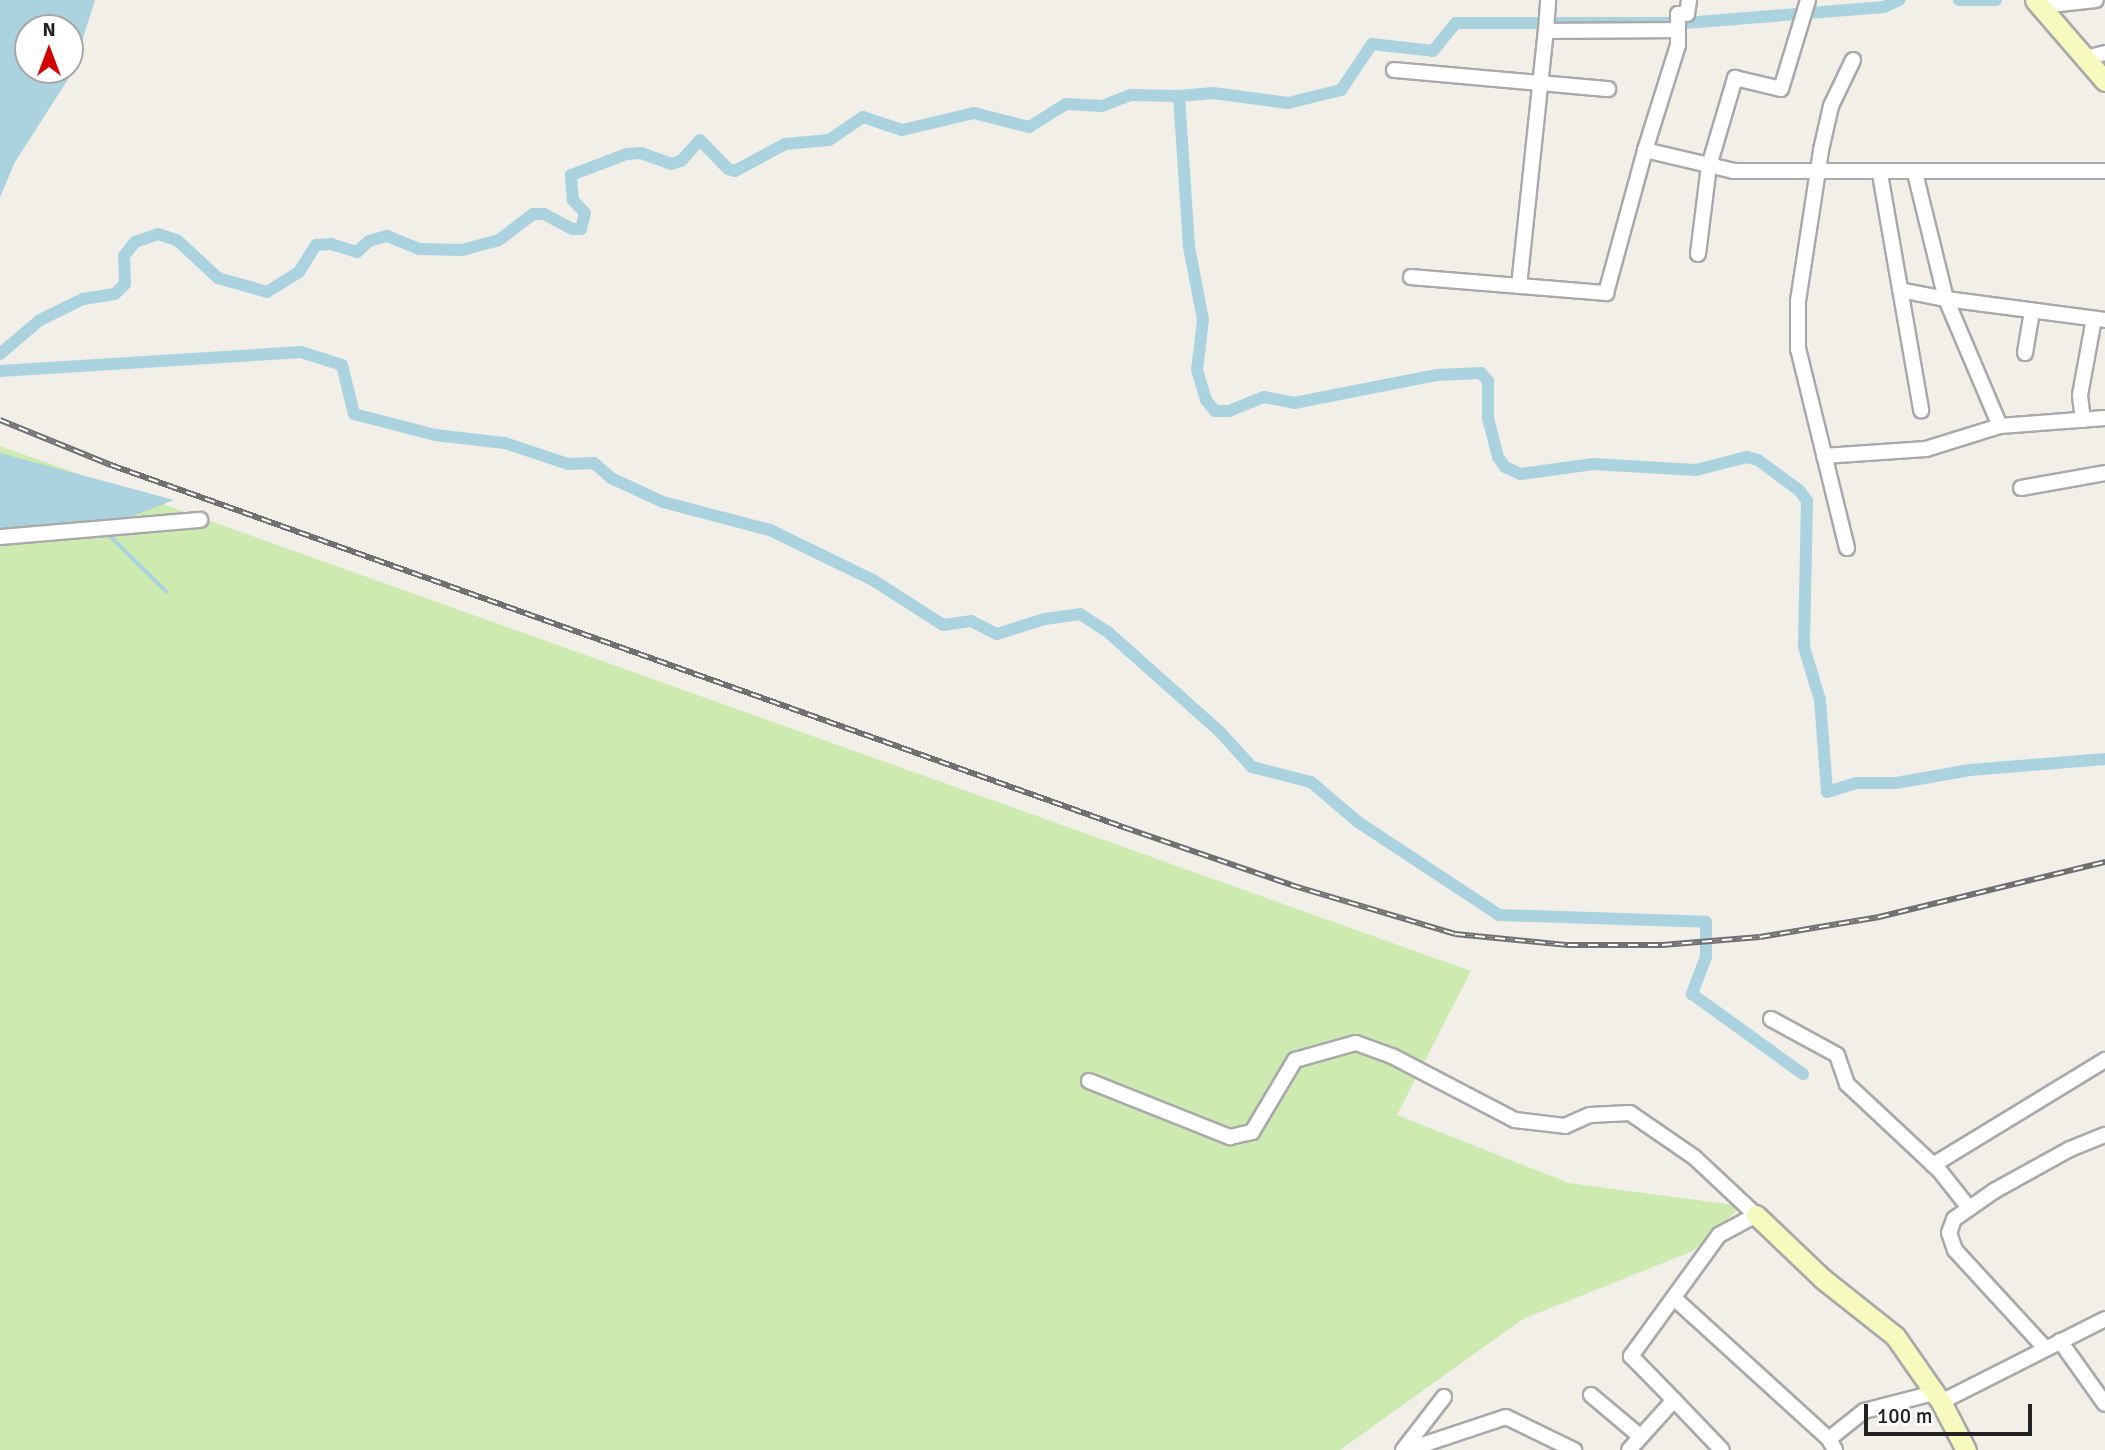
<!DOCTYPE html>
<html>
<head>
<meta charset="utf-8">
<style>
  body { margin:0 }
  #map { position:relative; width:2105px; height:1450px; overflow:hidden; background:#f2efe9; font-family:Signika,sans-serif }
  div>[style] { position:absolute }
  .grass>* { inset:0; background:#cdebb0 }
  .water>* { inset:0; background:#aad3df }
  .stream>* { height:3.5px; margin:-1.75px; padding:0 1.75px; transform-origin:1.75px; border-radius:1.75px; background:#aad3df }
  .canal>* { height:12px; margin:-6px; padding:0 6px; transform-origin:6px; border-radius:6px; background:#aad3df }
  .roads { filter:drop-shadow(2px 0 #a9a9a9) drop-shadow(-2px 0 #a9a9a9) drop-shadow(0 2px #a9a9a9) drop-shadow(0 -2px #a9a9a9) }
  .street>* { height:14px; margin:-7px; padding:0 7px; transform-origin:7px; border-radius:7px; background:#fff }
  .secondary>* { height:19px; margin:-9.5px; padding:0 9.5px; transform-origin:9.5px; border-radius:9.5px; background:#f7fabf }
  .rail>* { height:6px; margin-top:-3px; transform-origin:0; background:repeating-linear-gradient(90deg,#fff 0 10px,#707070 0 20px); box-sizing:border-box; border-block:2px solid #707070 }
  span { translate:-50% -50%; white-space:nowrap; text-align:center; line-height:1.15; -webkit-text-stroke:6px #fff; paint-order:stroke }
  .north { position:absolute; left:14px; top:14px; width:70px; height:70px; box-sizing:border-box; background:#fff; border:2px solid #a7a7a7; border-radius:50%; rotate:0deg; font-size:19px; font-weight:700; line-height:28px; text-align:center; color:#222 }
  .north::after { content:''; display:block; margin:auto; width:24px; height:32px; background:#d40000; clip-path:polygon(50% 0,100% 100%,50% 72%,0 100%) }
  .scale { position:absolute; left:1864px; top:1404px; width:168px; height:32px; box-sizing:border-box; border:4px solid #222; border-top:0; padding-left:9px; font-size:21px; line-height:24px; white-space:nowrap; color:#222; -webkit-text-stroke:5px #fff; paint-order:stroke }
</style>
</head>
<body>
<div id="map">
  <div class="grass">
    <i style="clip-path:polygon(0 446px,1471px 971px,1397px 1115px,1569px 1183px,1742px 1206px,1693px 1251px,1523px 1319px,1340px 1450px,0 1450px)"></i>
  </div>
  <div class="water">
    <i style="clip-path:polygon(evenodd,0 0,95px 0,72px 73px,15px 162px,0 197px,0 0,70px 28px,70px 70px,28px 70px,28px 28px,70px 28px)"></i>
    <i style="clip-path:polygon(0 453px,174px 500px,102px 528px,0 533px)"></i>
  </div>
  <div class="stream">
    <i style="left:107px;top:533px;width:83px;rotate:44.5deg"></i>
  </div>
  <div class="canal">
    <i style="left:1959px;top:0;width:37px"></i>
    <i style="left:1179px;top:96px;width:34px;rotate:-5deg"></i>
    <i style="left:1213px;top:93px;width:76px;rotate:7.6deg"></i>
    <i style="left:1288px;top:103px;width:55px;rotate:-13.8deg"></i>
    <i style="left:1341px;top:90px;width:55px;rotate:-56deg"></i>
    <i style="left:1372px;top:44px;width:61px;rotate:6.5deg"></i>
    <i style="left:1433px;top:51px;width:36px;rotate:-51deg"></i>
    <i style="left:1456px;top:23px;width:229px"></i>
    <i style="left:1685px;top:23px;width:200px;rotate:-4.6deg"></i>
    <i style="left:1884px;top:7px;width:17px;rotate:-25deg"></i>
    <i style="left:0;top:354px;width:52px;rotate:-40.4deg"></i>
    <i style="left:40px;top:320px;width:48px;rotate:-26deg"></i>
    <i style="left:83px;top:299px;width:32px;rotate:-9deg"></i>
    <i style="left:115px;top:294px;width:14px;rotate:-45deg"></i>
    <i style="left:125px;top:284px;width:28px;rotate:-92deg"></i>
    <i style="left:124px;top:256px;width:18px;rotate:-52deg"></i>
    <i style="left:135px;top:242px;width:24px;rotate:-19deg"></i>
    <i style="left:158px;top:234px;width:20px;rotate:18deg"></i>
    <i style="left:177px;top:240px;width:56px;rotate:42.8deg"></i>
    <i style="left:218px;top:278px;width:51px;rotate:15.9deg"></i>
    <i style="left:267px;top:292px;width:38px;rotate:-32deg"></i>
    <i style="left:299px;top:272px;width:32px;rotate:-58deg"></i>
    <i style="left:316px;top:245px;width:15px;rotate:-4deg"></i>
    <i style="left:331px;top:244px;width:27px;rotate:17deg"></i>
    <i style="left:357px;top:252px;width:16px;rotate:-43deg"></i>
    <i style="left:369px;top:241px;width:19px;rotate:-16deg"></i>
    <i style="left:387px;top:236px;width:35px;rotate:22deg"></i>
    <i style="left:420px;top:249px;width:42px;rotate:1.4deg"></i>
    <i style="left:462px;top:250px;width:38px;rotate:-15deg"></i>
    <i style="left:499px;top:240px;width:43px;rotate:-37.4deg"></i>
    <i style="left:533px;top:214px;width:11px"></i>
    <i style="left:544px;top:214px;width:32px;rotate:28deg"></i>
    <i style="left:572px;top:229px;width:9px"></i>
    <i style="left:581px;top:229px;width:16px;rotate:-76deg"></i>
    <i style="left:585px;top:213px;width:18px;rotate:-133deg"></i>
    <i style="left:573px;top:200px;width:25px;rotate:-95deg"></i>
    <i style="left:571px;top:175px;width:60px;rotate:-20.6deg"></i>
    <i style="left:627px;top:154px;width:14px;rotate:-4deg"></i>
    <i style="left:641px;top:153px;width:32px;rotate:20deg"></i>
    <i style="left:671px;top:164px;width:10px;rotate:-17deg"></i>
    <i style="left:681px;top:161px;width:28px;rotate:-48deg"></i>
    <i style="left:700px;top:140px;width:40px;rotate:46deg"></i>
    <i style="left:728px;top:169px;width:7px;rotate:16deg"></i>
    <i style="left:735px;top:171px;width:57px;rotate:-28.4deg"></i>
    <i style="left:785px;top:144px;width:44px;rotate:-5.2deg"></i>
    <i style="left:829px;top:140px;width:41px;rotate:-34.1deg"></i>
    <i style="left:863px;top:117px;width:41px;rotate:18.4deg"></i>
    <i style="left:902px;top:130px;width:74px;rotate:-13.3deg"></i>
    <i style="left:974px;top:113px;width:57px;rotate:14.3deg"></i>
    <i style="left:1029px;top:127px;width:44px;rotate:-31.9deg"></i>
    <i style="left:1066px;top:104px;width:36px;rotate:3deg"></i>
    <i style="left:1102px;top:106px;width:31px;rotate:-21deg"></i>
    <i style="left:1131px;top:95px;width:48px;rotate:1.2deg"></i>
    <i style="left:1179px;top:96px;width:151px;rotate:86.2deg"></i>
    <i style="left:1189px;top:247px;width:74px;rotate:79.1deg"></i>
    <i style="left:1203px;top:320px;width:50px;rotate:96.8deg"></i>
    <i style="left:1197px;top:370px;width:31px;rotate:73deg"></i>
    <i style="left:1206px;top:400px;width:14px;rotate:51deg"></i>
    <i style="left:1215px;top:411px;width:14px"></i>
    <i style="left:1229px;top:411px;width:38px;rotate:-22deg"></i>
    <i style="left:1264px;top:397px;width:31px;rotate:11deg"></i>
    <i style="left:1294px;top:403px;width:146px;rotate:-11.1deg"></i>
    <i style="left:1437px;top:375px;width:44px;rotate:-2.6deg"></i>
    <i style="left:1481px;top:373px;width:11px;rotate:49deg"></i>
    <i style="left:1488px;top:381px;width:37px;rotate:90deg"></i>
    <i style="left:1488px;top:418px;width:40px;rotate:75.6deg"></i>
    <i style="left:1498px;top:457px;width:12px;rotate:55deg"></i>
    <i style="left:1505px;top:467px;width:17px;rotate:24deg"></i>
    <i style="left:1521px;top:474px;width:73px;rotate:-7.9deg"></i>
    <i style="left:1593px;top:464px;width:103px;rotate:3.3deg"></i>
    <i style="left:1696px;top:470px;width:53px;rotate:-14.3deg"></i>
    <i style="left:1747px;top:457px;width:11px;rotate:15deg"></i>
    <i style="left:1758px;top:460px;width:52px;rotate:36.4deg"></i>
    <i style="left:1800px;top:491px;width:12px;rotate:55deg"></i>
    <i style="left:1807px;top:501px;width:146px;rotate:91.2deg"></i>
    <i style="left:1804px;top:647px;width:55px;rotate:73.2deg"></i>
    <i style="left:1820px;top:700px;width:92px;rotate:85.6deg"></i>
    <i style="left:1827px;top:792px;width:30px;rotate:-17deg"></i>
    <i style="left:1856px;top:783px;width:40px"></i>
    <i style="left:1896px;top:783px;width:75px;rotate:-10deg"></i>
    <i style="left:1970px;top:770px;width:135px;rotate:-4.7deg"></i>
    <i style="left:0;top:371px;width:302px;rotate:-3.6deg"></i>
    <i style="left:301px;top:352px;width:43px;rotate:17.6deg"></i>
    <i style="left:342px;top:365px;width:50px;rotate:76.2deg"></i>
    <i style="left:354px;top:414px;width:84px;rotate:14.5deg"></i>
    <i style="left:435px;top:435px;width:70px;rotate:6.5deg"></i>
    <i style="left:505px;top:443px;width:66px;rotate:18.4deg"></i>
    <i style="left:568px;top:464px;width:26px;rotate:-2deg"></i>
    <i style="left:594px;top:463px;width:23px;rotate:41deg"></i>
    <i style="left:611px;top:478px;width:57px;rotate:24.8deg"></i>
    <i style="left:663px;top:502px;width:111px;rotate:14.7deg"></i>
    <i style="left:770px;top:530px;width:114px;rotate:25.9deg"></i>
    <i style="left:873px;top:580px;width:83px;rotate:32.7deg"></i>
    <i style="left:943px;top:625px;width:28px;rotate:-8deg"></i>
    <i style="left:971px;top:621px;width:29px;rotate:27deg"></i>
    <i style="left:997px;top:634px;width:50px;rotate:-17.4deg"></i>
    <i style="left:1045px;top:619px;width:35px;rotate:-8deg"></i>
    <i style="left:1080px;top:614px;width:35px;rotate:33deg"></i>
    <i style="left:1109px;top:633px;width:149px;rotate:41.7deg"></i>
    <i style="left:1220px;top:732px;width:47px;rotate:47.6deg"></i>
    <i style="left:1252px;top:767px;width:61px;rotate:14.3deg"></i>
    <i style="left:1311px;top:782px;width:62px;rotate:40.4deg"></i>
    <i style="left:1358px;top:822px;width:169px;rotate:33.4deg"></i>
    <i style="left:1499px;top:915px;width:207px;rotate:1.9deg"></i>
    <i style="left:1706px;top:922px;width:35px;rotate:90deg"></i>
    <i style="left:1706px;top:957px;width:40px;rotate:111deg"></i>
    <i style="left:1692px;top:994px;width:137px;rotate:35.8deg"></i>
  </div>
  <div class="roads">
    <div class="street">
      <i style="left:1689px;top:0;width:14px;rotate:98deg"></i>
      <i style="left:1687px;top:14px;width:9px;rotate:180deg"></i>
      <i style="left:1678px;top:14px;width:31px;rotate:90deg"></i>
      <i style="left:1678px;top:45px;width:110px;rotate:107.4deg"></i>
      <i style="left:1645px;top:150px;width:91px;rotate:13.3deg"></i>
      <i style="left:1734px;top:171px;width:371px"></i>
      <i style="left:2041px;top:6px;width:55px;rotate:-6.2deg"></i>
      <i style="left:1546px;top:31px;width:31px;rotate:-86deg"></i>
      <i style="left:2085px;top:58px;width:21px;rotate:-14deg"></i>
      <i style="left:1394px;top:70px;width:215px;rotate:5.1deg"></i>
      <i style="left:1915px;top:173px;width:130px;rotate:76.2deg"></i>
      <i style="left:1946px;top:299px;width:160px;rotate:7.5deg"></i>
      <i style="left:1880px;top:174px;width:240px;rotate:80.1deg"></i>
      <i style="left:1698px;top:254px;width:89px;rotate:-82.9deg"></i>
      <i style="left:1709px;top:166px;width:92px;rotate:-73.5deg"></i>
      <i style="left:1735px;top:78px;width:47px;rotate:13.4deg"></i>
      <i style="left:1781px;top:89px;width:93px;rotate:-73.1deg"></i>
      <i style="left:1411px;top:277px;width:196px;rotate:4.7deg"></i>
      <i style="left:1606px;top:293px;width:148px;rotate:-74.7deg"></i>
      <i style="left:1519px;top:286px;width:256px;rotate:-84deg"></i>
      <i style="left:1546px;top:31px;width:132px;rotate:-0.4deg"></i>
      <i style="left:1900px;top:290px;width:47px;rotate:11.1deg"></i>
      <i style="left:1946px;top:299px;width:138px;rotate:67deg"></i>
      <i style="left:2000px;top:426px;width:105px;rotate:-4.4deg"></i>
      <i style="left:2025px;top:353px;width:43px;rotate:-80.5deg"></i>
      <i style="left:2083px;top:420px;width:25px;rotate:-97deg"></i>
      <i style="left:2080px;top:395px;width:77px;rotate:-79.6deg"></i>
      <i style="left:1824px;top:456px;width:102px;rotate:-3.9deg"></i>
      <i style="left:1926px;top:449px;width:77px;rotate:-17.3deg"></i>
      <i style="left:2021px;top:488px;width:85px;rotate:-10.1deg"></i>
      <i style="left:0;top:537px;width:201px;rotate:-4.9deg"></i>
      <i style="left:1847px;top:548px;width:205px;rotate:-103.8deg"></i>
      <i style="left:1798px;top:349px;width:48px;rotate:-90deg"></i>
      <i style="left:1798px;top:301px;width:153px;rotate:-81.3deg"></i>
      <i style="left:1821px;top:150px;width:45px;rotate:-77.2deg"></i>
      <i style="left:1831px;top:106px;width:51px;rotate:-64.4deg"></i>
      <i style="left:1771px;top:1019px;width:75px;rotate:28.6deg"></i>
      <i style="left:1837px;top:1055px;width:31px;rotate:71deg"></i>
      <i style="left:1847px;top:1084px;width:126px;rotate:43.1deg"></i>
      <i style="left:1939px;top:1170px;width:48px;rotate:51.7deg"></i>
      <i style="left:1089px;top:1081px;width:152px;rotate:21.7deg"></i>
      <i style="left:1230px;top:1137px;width:23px;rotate:-13deg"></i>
      <i style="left:1252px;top:1132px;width:84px;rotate:-59.2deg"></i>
      <i style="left:1295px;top:1060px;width:63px;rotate:-15.6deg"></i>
      <i style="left:1356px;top:1043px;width:38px;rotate:20deg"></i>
      <i style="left:1392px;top:1056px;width:139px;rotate:27.5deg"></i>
      <i style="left:1515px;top:1120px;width:50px;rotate:6.8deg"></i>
      <i style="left:1565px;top:1126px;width:27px;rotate:-24deg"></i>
      <i style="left:1590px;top:1115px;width:40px;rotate:-2.9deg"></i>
      <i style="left:1630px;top:1113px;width:78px;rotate:34.5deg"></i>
      <i style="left:1694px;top:1157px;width:85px;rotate:43.1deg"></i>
      <i style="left:1756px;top:1215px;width:42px;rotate:151.6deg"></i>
      <i style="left:1719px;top:1235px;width:150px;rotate:126deg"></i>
      <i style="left:1631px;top:1356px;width:62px;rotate:45.7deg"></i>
      <i style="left:1674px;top:1400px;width:67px;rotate:132deg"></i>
      <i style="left:1933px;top:1165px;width:202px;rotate:-31.4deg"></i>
      <i style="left:1674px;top:1298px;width:210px;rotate:42.3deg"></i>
      <i style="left:2060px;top:1341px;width:77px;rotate:54.5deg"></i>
      <i style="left:2045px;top:1348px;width:133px;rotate:-132.6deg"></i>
      <i style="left:1955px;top:1250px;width:18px;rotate:-109deg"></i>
      <i style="left:1949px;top:1233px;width:15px;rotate:-70deg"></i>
      <i style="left:1954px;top:1219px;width:49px;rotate:-35deg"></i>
      <i style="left:1994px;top:1191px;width:87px;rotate:-28.9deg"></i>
      <i style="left:2070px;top:1149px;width:38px;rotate:-22deg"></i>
      <i style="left:1591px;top:1395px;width:65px;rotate:40deg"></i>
      <i style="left:1674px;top:1400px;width:69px;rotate:46.2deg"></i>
      <i style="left:1941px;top:1402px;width:184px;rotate:-26.8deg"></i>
      <i style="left:1403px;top:1450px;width:67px;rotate:-52.3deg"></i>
      <i style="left:1407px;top:1450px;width:104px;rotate:-18.4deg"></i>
      <i style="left:1506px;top:1417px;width:76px;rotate:25.9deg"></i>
      <i style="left:1835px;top:1450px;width:13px;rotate:-119deg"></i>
      <i style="left:1829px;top:1439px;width:45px;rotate:-38.7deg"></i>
      <i style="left:1864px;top:1411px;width:72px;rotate:-14.4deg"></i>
    </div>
    <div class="secondary">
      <i style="left:2035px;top:0;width:107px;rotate:49.2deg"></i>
      <i style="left:1756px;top:1215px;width:93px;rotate:43.7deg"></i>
      <i style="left:1823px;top:1279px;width:92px;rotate:38.4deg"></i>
      <i style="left:1895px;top:1336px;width:80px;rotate:55.1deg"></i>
      <i style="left:1941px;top:1402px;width:54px;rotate:62.5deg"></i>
    </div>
  </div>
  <div class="rail">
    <i style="left:0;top:420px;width:120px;rotate:22.1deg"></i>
    <i style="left:111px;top:465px;width:1075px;rotate:19.68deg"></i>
    <i style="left:1123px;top:827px;width:178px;rotate:19deg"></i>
    <i style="left:1291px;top:885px;width:171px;rotate:16.6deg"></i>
    <i style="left:1455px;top:934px;width:114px;rotate:5.6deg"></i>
    <i style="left:1568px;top:945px;width:94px"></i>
    <i style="left:1662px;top:945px;width:98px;rotate:-4.7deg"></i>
    <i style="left:1760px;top:937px;width:121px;rotate:-9.5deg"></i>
    <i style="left:1879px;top:917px;width:233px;rotate:-13.7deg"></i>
  </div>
  <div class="north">N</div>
  <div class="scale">100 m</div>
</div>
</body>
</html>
